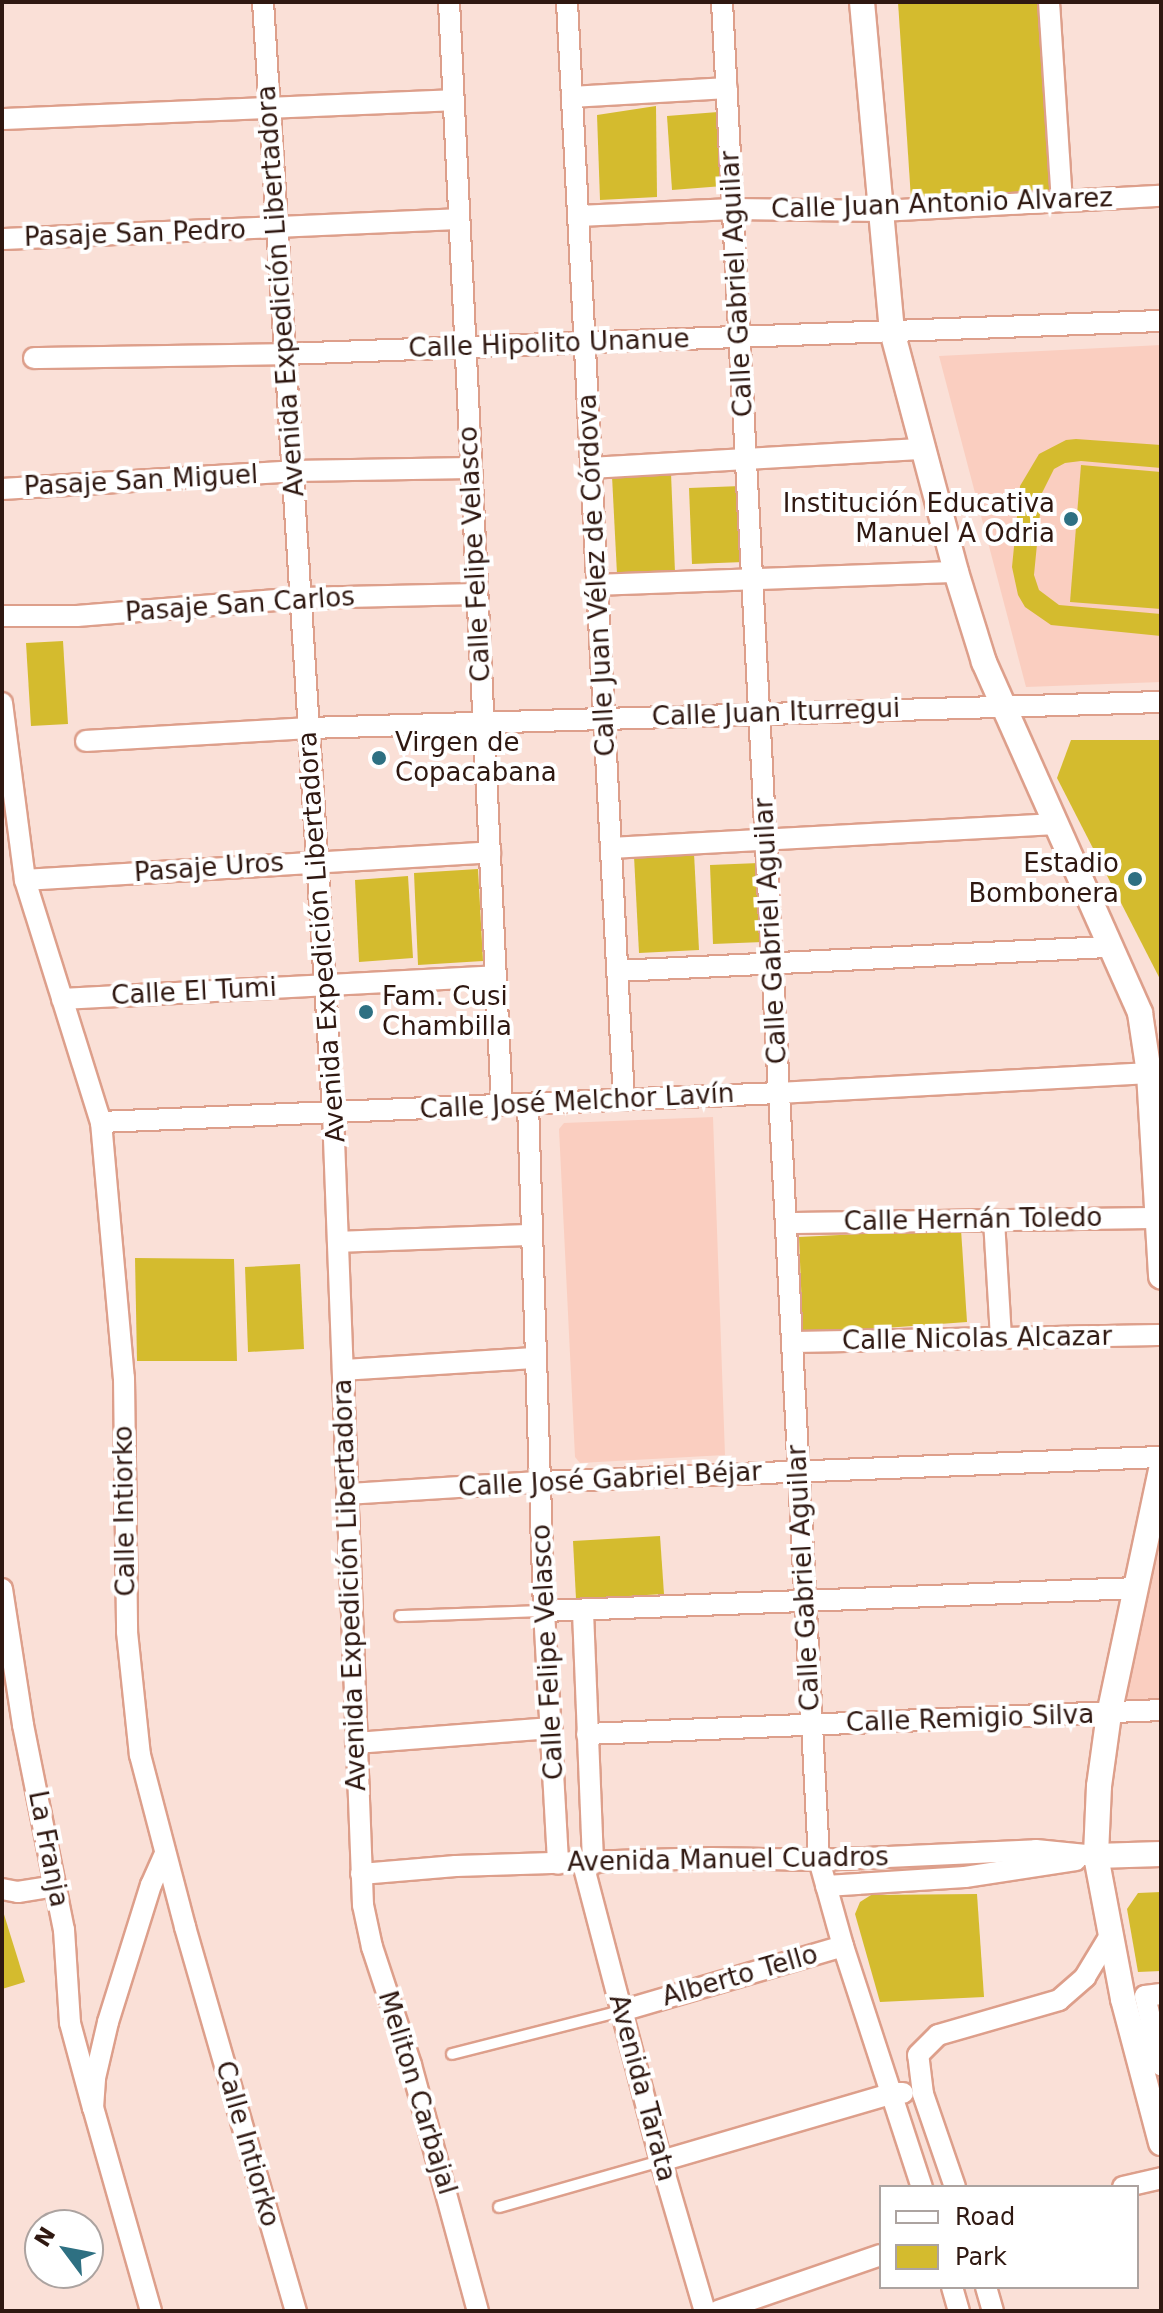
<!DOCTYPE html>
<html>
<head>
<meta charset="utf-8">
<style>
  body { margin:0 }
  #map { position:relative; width:1163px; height:2313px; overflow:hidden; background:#fae0d7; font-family:"DejaVu Sans",sans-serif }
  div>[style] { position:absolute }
  .built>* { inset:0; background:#facec0 }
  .green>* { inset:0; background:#d4bb2e }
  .roads { filter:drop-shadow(2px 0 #dd9f8b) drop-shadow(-2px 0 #dd9f8b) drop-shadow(0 2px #dd9f8b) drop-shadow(0 -2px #dd9f8b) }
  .service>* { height:10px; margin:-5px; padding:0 5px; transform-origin:5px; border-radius:5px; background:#fff }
  .minor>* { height:20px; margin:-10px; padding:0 10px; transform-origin:10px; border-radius:10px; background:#fff }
  .tertiary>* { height:24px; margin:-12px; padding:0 12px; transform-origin:12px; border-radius:12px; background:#fff }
  .dots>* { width:22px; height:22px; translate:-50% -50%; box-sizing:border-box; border:4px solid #fff; border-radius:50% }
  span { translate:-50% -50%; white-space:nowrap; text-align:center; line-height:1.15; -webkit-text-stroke:8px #fff; paint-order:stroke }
  .street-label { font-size:26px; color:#2f1811 }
  .poi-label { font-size:26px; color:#2f1811 }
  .right { translate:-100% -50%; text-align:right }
  .left { translate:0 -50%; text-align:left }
  .frame { position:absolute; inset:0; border:4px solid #2f1811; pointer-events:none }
  .legend { position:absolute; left:879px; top:2185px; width:260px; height:104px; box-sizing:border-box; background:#fff; border:2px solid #aca3a0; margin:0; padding:10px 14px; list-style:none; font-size:24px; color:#2f1811 }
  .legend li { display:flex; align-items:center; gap:16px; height:40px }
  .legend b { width:40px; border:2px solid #aca3a0 }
  .north { position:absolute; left:24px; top:2209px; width:80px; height:80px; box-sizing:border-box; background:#fff; border:2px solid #aca3a0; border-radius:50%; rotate:302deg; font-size:22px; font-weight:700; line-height:32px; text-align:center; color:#2f1811 }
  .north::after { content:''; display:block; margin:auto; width:28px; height:36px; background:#2e7082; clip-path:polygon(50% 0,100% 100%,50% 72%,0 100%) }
</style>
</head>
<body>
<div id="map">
  <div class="built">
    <i style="clip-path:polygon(1161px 345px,1161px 682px,1026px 687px,939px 356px)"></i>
    <i style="clip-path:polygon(713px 1117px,725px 1455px,580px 1463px,575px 1457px,559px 1129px,564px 1123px)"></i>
    <i style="clip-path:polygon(1161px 1508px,1161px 1703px,1118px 1704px)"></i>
  </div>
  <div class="green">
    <i style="clip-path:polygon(898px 2px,1038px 2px,1050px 192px,911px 199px)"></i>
    <i style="clip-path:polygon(656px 106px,657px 197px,600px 200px,597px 115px)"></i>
    <i style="clip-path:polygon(718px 112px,723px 186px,672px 190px,667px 116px)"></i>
    <i style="clip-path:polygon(1076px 439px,1161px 445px,1161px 468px,1081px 461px,1065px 463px,1054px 469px,1042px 493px,1034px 575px,1039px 590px,1059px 605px,1161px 614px,1161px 636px,1051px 625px,1025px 607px,1018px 595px,1012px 567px,1020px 486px,1039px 454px,1066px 440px)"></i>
    <i style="clip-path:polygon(1081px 465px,1161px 472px,1161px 609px,1070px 602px)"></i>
    <i style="clip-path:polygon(671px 473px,675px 572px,617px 574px,612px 476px)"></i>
    <i style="clip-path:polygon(741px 486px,744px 562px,692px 564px,689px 488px)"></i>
    <i style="clip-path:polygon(63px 641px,68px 724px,31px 726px,26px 643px)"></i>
    <i style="clip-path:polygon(1071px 740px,1161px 740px,1161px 981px,1057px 778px)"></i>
    <i style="clip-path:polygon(694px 853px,699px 950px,639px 953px,634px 856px)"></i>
    <i style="clip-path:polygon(759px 863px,763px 942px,713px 944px,710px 865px)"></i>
    <i style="clip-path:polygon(478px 869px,483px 961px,418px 965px,414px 873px)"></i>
    <i style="clip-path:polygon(408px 876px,413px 958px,359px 962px,355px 880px)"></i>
    <i style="clip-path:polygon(961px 1229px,967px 1322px,803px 1334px,799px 1237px)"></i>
    <i style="clip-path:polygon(135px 1258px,234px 1259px,237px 1361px,137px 1361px)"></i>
    <i style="clip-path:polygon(300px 1264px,304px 1349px,248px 1352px,245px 1267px)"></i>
    <i style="clip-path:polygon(660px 1536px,664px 1594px,576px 1599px,573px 1541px)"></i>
    <i style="clip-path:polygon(1161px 1892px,1161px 1971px,1138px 1972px,1127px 1909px,1138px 1893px)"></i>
    <i style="clip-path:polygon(977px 1894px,984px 1997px,880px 2002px,855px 1914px,860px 1902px,871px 1895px)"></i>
    <i style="clip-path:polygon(2px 1908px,25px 1982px,2px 1989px)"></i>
  </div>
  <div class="roads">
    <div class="service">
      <i style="left:400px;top:1616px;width:144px;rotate:-2deg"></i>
      <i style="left:452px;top:2054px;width:174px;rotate:-14.3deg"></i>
      <i style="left:499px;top:2207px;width:168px;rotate:-15.9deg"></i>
    </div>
    <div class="minor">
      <i style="left:263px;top:2px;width:1113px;rotate:86.39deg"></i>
      <i style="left:333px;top:1113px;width:793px;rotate:87.83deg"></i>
      <i style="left:363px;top:1905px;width:43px;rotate:77.9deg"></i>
      <i style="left:372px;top:1947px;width:124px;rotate:71.7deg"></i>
      <i style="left:411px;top:2065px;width:255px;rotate:74.8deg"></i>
      <i style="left:449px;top:2px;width:1104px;rotate:87.25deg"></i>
      <i style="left:567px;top:2px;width:1099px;rotate:87.03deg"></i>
      <i style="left:722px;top:2px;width:1861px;rotate:87.01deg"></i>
      <i style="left:819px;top:1860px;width:89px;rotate:74.4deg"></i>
      <i style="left:843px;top:1946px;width:254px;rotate:71.9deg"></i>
      <i style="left:1049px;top:2px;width:199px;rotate:86.3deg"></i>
      <i style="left:572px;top:97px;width:155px;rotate:-3.3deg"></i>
      <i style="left:2px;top:119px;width:452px;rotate:-2.4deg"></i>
      <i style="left:578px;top:216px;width:155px;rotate:-2.6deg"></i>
      <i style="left:733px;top:209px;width:148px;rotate:0.8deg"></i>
      <i style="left:881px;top:211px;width:280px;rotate:-3.1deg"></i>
      <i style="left:2px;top:239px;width:457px;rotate:-2.5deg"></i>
      <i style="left:34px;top:358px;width:251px;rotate:-0.9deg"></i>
      <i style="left:285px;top:354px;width:877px;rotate:-2.16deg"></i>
      <i style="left:591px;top:468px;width:332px;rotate:-3.3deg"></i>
      <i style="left:2px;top:489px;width:292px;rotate:-3.5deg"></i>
      <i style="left:293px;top:471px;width:178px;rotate:-1deg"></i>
      <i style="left:597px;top:585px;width:359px;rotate:-2.1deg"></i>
      <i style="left:2px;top:616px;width:75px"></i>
      <i style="left:77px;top:616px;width:225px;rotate:-4.6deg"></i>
      <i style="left:301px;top:598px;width:176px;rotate:-1.3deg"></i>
      <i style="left:2px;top:703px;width:178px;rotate:82.6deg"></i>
      <i style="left:25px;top:880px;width:254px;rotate:72.6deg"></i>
      <i style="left:101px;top:1122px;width:257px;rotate:84.9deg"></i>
      <i style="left:124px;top:1378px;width:254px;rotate:89.3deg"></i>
      <i style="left:127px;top:1632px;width:124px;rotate:84deg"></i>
      <i style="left:140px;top:1755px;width:178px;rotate:75.3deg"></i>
      <i style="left:185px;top:1927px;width:400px;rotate:73.9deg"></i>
      <i style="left:86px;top:741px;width:223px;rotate:-3.3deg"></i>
      <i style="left:309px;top:728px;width:852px;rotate:-1.75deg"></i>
      <i style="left:611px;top:848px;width:445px;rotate:-3.1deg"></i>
      <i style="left:25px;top:880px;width:466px;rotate:-3.4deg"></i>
      <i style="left:617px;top:971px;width:494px;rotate:-2.8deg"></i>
      <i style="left:62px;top:999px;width:434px;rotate:-3deg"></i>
      <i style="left:528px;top:1104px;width:507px;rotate:88.19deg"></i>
      <i style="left:544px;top:1611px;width:253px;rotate:86.8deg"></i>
      <i style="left:101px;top:1122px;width:679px;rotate:-2.45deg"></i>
      <i style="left:779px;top:1093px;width:371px;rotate:-3.1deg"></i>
      <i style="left:994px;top:1220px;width:118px;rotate:86.6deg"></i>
      <i style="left:786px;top:1223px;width:374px;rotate:-0.8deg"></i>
      <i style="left:338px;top:1242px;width:194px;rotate:-2.1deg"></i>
      <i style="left:792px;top:1342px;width:369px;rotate:-1.1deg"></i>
      <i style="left:343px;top:1370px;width:193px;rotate:-3.6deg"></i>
      <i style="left:348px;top:1494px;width:192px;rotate:-3.6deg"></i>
      <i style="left:540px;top:1482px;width:622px;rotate:-2.31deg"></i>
      <i style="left:2px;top:1589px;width:138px;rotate:81.2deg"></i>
      <i style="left:23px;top:1725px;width:209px;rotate:78.7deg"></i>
      <i style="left:64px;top:1930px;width:93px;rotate:86.3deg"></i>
      <i style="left:70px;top:2023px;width:88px;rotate:74.9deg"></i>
      <i style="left:544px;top:1611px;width:593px;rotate:-2.22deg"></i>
      <i style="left:583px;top:1612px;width:252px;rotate:87.7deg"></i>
      <i style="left:587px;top:1734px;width:575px;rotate:-2.39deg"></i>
      <i style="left:356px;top:1743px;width:196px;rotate:-4.4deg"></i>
      <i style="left:583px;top:1864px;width:307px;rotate:75.3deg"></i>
      <i style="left:661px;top:2161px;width:156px;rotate:73.7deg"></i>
      <i style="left:361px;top:1874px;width:95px;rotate:-4.8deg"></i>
      <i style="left:456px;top:1866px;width:255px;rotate:-1.8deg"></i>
      <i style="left:711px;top:1858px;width:108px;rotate:1.1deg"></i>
      <i style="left:819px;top:1860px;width:217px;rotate:-2.6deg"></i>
      <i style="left:1036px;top:1850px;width:60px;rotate:5.7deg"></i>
      <i style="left:826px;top:1886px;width:139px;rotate:-3.7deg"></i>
      <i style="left:965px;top:1877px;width:112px;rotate:-8.7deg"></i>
      <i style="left:2px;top:1889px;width:16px;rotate:11deg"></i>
      <i style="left:18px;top:1892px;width:37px;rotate:-9deg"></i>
      <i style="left:1161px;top:1994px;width:16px;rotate:173deg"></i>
      <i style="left:1145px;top:1996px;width:71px;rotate:76.9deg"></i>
      <i style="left:621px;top:2011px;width:231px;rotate:-16.3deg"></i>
      <i style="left:661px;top:2161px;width:242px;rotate:-16.3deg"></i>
      <i style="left:893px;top:2093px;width:10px"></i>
      <i style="left:955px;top:2187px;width:98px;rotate:-109deg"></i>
      <i style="left:923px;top:2094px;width:39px;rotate:-97deg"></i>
      <i style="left:918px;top:2055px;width:28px;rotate:-45deg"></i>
      <i style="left:938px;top:2035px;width:126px;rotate:-16.1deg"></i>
      <i style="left:1059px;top:2000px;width:35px;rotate:-41deg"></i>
      <i style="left:1085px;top:1977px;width:50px;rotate:-58.8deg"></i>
      <i style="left:1123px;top:2187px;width:39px;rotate:-13deg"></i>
      <i style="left:952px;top:2287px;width:25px;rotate:74deg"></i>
      <i style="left:986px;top:2287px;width:25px;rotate:74deg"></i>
      <i style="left:151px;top:2311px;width:211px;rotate:-105.9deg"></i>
      <i style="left:93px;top:2108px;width:30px;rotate:-86deg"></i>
      <i style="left:95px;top:2078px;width:57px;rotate:-76.9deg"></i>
      <i style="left:108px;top:2022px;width:144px;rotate:-72.6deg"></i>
      <i style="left:151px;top:1885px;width:35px;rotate:-66deg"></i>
      <i style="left:718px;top:2311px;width:172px;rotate:-19deg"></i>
    </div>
    <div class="tertiary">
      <i style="left:862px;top:2px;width:330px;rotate:84.8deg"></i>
      <i style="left:892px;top:331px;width:249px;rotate:75.1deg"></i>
      <i style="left:956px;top:572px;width:94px;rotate:72.7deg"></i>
      <i style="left:984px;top:662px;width:384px;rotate:66deg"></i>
      <i style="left:1140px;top:1013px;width:61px;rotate:81.5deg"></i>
      <i style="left:1149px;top:1073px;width:204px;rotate:86.6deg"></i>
      <i style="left:1161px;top:1470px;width:249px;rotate:102deg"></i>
      <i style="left:1109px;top:1714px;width:73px;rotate:97.9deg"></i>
      <i style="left:1099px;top:1786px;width:70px;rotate:92.5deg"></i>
      <i style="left:1096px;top:1856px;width:146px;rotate:79.3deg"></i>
      <i style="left:1123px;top:1999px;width:149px;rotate:75.2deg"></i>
      <i style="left:1096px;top:1856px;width:65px;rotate:-1.8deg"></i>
    </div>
  </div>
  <div class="dots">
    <i style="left:1071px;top:519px;background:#2e7082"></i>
    <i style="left:379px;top:758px;background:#2e7082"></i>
    <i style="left:1135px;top:879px;background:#2e7082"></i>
    <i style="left:366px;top:1012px;background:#2e7082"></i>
  </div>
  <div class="street-label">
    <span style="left:942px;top:204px;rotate:-2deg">Calle Juan Antonio Alvarez</span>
    <span style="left:135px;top:234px;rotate:-2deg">Pasaje San Pedro</span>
    <span style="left:737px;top:284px;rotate:-93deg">Calle Gabriel Aguilar</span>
    <span style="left:281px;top:291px;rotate:-94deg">Avenida Expedición Libertadora</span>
    <span style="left:549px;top:344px;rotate:-2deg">Calle Hipolito Unanue</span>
    <span style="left:141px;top:481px;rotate:-3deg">Pasaje San Miguel</span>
    <span style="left:475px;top:554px;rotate:-93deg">Calle Felipe Velasco</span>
    <span style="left:597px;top:575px;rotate:-93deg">Calle Juan Vélez de Córdova</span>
    <span style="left:240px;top:605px;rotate:-4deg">Pasaje San Carlos</span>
    <span style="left:776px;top:713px;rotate:-2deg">Calle Juan Iturregui</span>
    <span style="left:209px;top:868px;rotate:-4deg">Pasaje Uros</span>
    <span style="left:771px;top:931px;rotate:-93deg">Calle Gabriel Aguilar</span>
    <span style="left:322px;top:937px;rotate:-94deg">Avenida Expedición Libertadora</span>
    <span style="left:194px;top:992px;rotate:-3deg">Calle El Tumi</span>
    <span style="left:577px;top:1102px;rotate:-3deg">Calle José Melchor Lavín</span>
    <span style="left:973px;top:1220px;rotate:-1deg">Calle Hernán Toledo</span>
    <span style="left:977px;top:1339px;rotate:-1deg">Calle Nicolas Alcazar</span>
    <span style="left:610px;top:1480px;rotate:-3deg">Calle José Gabriel Béjar</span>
    <span style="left:125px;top:1511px;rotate:-91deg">Calle Intiorko</span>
    <span style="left:804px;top:1578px;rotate:-93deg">Calle Gabriel Aguilar</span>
    <span style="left:350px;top:1585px;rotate:-92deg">Avenida Expedición Libertadora</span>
    <span style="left:548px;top:1652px;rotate:-93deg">Calle Felipe Velasco</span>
    <span style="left:970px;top:1719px;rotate:-2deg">Calle Remigio Silva</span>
    <span style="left:48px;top:1849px;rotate:79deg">La Franja</span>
    <span style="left:728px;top:1860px;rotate:-1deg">Avenida Manuel Cuadros</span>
    <span style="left:740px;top:1976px;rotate:-16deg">Alberto Tello</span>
    <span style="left:642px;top:2088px;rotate:75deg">Avenida Tarata</span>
    <span style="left:417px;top:2093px;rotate:73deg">Meliton Carbajal</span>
    <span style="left:247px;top:2144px;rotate:74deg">Calle Intiorko</span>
  </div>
  <div class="poi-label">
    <span class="right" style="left:1055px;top:519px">Institución Educativa<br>Manuel A Odria</span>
    <span class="left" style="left:395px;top:758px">Virgen de<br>Copacabana</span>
    <span class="right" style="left:1119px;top:879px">Estadio<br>Bombonera</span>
    <span class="left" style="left:382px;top:1012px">Fam. Cusi<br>Chambilla</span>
  </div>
  <div class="frame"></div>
  <ul class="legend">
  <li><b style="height:10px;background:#fff"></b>Road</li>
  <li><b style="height:22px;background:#d4bb2e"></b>Park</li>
  </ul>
  <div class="north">N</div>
</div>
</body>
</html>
